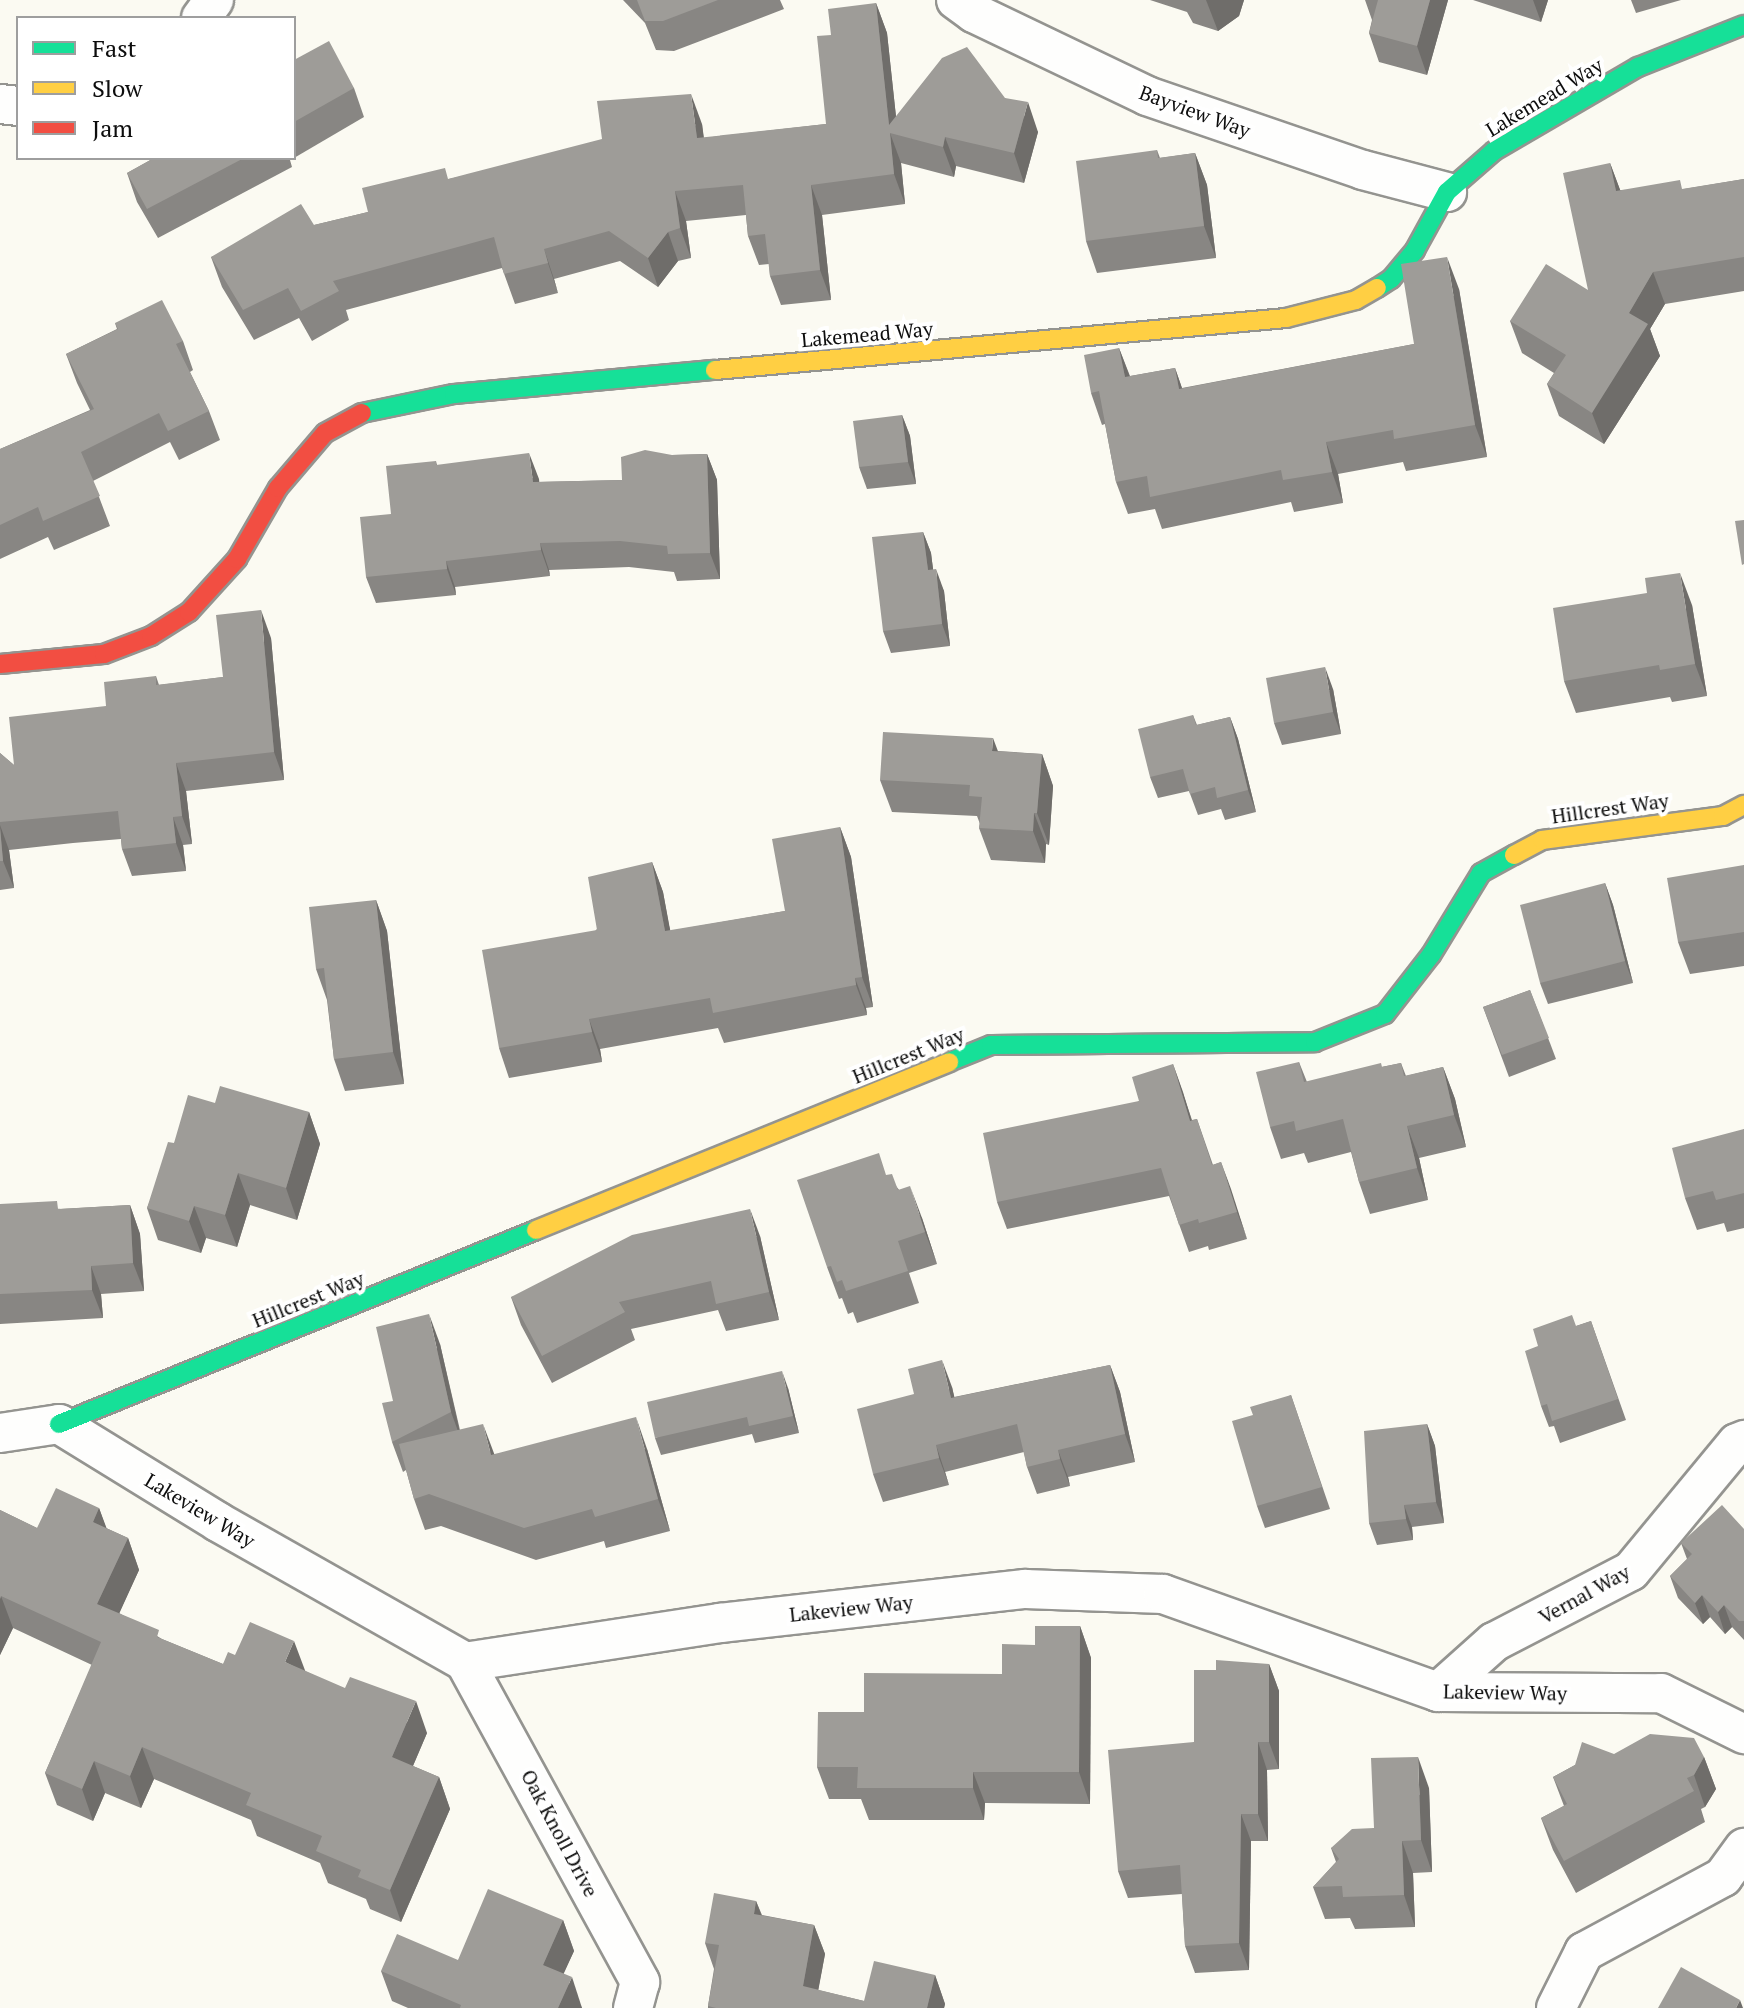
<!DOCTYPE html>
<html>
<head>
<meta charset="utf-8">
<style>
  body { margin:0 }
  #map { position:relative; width:1744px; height:2008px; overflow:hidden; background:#fbfaf2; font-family:"PT Serif",serif }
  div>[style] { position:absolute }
  .roads { filter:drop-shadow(2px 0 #949490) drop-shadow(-2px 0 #949490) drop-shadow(0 2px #949490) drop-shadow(0 -2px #949490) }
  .street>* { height:38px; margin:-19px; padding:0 19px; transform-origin:19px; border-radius:19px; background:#fefefd }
  .fast>* { height:18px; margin:-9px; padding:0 9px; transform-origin:9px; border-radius:9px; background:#16e098 }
  .slow>* { height:18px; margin:-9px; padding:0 9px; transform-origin:9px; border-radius:9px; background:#ffcf43 }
  .jam>* { height:18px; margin:-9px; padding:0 9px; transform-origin:9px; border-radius:9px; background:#f24e42 }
  .wall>* { inset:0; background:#888683 }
  .shaded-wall>* { inset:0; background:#6f6d6a }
  .building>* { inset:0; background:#9e9c98 }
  span { translate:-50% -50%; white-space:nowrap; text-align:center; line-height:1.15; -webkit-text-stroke:8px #fff; paint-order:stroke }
  .street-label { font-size:20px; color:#0d0d0d }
  .legend { position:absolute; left:16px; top:16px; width:280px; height:144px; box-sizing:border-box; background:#fff; border:2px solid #9e9e9e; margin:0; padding:10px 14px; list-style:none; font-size:24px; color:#0d0d0d }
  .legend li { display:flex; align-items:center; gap:16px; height:40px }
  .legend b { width:40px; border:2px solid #9e9e9e }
</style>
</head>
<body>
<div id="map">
  <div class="roads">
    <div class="street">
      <i style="left:956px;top:0;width:22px;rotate:36deg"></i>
      <i style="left:974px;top:13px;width:192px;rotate:25.6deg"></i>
      <i style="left:1147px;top:96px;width:228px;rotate:18.9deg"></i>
      <i style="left:1363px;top:170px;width:87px;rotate:14.7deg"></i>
      <i style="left:201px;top:18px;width:22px;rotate:-54deg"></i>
      <i style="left:0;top:104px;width:18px;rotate:6deg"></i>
      <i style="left:0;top:1433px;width:60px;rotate:-8.7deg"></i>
      <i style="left:59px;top:1424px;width:187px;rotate:31.6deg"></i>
      <i style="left:218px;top:1522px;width:284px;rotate:29.5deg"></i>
      <i style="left:465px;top:1662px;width:258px;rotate:-8.7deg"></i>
      <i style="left:720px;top:1623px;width:307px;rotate:-6.4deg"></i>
      <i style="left:1025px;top:1589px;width:138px;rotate:2.1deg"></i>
      <i style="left:1163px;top:1594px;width:292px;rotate:19.6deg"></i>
      <i style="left:1438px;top:1692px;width:223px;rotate:0.3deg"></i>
      <i style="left:1661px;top:1693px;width:93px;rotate:26.3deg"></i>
      <i style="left:465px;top:1662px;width:365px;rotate:61.3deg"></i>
      <i style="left:640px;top:1982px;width:27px;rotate:105deg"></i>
      <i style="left:1438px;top:1692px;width:75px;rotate:-41.8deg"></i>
      <i style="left:1494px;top:1642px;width:154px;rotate:-27.4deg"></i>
      <i style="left:1631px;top:1571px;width:166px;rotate:-50.4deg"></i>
      <i style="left:1737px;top:1443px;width:8px;rotate:-23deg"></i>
      <i style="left:1556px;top:2008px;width:63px;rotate:-63.4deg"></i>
      <i style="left:1584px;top:1952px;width:158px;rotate:-28.3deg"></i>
      <i style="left:1723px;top:1877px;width:36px;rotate:-54deg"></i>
    </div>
    <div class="fast">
      <i style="left:1377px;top:288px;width:17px;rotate:-33deg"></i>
      <i style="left:1391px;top:279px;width:38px;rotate:-50deg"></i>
      <i style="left:1415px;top:250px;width:66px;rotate:-61.1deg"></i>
      <i style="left:1447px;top:192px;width:62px;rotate:-41.1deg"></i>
      <i style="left:1494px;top:151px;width:167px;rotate:-30.3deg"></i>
      <i style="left:1638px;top:67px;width:114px;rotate:-21.6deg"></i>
      <i style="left:362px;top:413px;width:94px;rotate:-11.7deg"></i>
      <i style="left:454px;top:394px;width:262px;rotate:-5.3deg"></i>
      <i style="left:949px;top:1062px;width:45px;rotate:-22deg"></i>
      <i style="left:991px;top:1045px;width:324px;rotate:-0.5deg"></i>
      <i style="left:1315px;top:1042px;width:75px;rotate:-21.8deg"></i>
      <i style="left:1385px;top:1014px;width:75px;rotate:-52.1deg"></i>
      <i style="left:1431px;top:955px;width:96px;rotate:-58.6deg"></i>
      <i style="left:1481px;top:873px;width:38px;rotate:-29deg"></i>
      <i style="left:59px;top:1424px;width:515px;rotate:-22.13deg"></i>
    </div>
    <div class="slow">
      <i style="left:715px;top:370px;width:573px;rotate:-5.2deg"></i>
      <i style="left:1286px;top:318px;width:72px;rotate:-14.4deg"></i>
      <i style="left:1356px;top:300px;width:24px;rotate:-30deg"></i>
      <i style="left:1514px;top:855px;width:32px;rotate:-28deg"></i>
      <i style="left:1542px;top:840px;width:183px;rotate:-7.6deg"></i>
      <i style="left:1723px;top:816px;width:24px;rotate:-28deg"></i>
      <i style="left:536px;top:1230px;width:446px;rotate:-22.1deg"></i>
    </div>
    <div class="jam">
      <i style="left:0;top:664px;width:104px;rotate:-5.5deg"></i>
      <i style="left:104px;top:654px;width:50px;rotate:-21deg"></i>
      <i style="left:151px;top:636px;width:45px;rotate:-32.3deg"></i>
      <i style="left:189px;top:612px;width:72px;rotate:-47.8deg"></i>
      <i style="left:237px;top:559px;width:82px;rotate:-60deg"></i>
      <i style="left:278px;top:488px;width:72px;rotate:-49.5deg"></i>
      <i style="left:325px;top:433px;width:42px;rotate:-28.4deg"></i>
    </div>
  </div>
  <div class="wall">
    <i style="clip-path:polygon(623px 0,780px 0,784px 9px,674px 51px,656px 50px,645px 23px)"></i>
    <i style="clip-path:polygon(1150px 0,1244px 0,1239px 16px,1218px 31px,1193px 23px,1187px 12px)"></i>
    <i style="clip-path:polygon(1365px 0,1448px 0,1427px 75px,1379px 62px,1369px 33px,1372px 20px)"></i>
    <i style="clip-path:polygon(1473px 0,1548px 0,1541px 22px)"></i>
    <i style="clip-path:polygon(1631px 0,1681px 0,1636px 13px)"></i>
    <i style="clip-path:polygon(876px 3px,887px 33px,896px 117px,1005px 98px,1038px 132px,1024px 183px,956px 166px,954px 177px,901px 163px,905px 204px,822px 215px,831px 300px,781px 305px,770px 276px,769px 264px,759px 265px,748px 236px,746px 215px,686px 221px,691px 258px,678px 261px,658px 287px,620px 261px,554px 279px,558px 293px,515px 304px,502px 268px,346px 310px,349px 320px,312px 341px,299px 318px,254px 340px,222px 287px,211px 257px,314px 225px,368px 212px,449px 179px,702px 124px,704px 138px,826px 124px,831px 35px)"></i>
    <i style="clip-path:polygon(294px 60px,354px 88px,364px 117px,294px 158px)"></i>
    <i style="clip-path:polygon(1157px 150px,1160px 158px,1195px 153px,1207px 185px,1216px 258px,1097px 273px,1086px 241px)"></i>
    <i style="clip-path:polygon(154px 158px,293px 158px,290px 160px,292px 167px,158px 238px,137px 202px,127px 173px)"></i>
    <i style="clip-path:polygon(1610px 163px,1620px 190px,1684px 189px,1744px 179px,1744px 291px,1665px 304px,1650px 329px,1660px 356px,1604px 444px,1559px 416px,1547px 384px,1554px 373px,1522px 353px,1510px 321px,1588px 290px)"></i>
    <i style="clip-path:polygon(1459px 289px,1487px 457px,1406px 471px,1403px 462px,1338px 474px,1343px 503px,1294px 512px,1291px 502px,1162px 529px,1155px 509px,1128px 514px,1116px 482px,1105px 424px,1102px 425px,1091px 393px,1119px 348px,1130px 376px,1175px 368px,1182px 388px,1414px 344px)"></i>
    <i style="clip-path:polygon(115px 323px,183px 341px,193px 370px,190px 372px,209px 411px,220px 440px,179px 460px,170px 442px,93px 481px,110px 526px,54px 550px,48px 537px,0 559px,0 449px,90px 410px,77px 383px,66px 354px,117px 329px)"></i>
    <i style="clip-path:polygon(902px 415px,910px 436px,916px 484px,867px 489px,859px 467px)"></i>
    <i style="clip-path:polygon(707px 454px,717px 480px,720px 579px,677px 581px,674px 572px,629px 567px,549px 570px,550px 576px,455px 587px,456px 595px,376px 603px,366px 577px,391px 514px,436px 461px,437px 465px,539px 479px,539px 482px,622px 480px,672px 455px)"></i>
    <i style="clip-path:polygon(923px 532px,931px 553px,933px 570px,944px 591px,950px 646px,891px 653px,883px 631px)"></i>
    <i style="clip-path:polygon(1692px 605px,1707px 696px,1672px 702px,1670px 697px,1576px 713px,1564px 681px)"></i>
    <i style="clip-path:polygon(271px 638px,284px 780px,186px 791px,192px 844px,183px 845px,186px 871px,132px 876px,122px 849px,121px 839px,73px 843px,9px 850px,14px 888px,0 890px,0 753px,14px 765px,156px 676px,159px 685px,223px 677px)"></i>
    <i style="clip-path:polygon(1333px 689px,1341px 734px,1282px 745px,1274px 723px)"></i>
    <i style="clip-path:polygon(1193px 715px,1197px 725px,1230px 717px,1238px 739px,1256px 812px,1225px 820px,1221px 809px,1198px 815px,1189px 791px,1158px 798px,1150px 777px)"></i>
    <i style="clip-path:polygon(998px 751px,1042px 754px,1053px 786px,1049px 845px,1046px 844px,1045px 863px,991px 860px,979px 828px,980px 824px,977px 816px,892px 812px,880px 780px)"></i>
    <i style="clip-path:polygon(840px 827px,851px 857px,873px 1007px,866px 1008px,867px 1015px,724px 1043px,718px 1028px,600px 1049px,602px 1062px,509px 1078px,499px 1048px,652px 862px,663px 892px,670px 931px,785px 911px)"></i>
    <i style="clip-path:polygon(1744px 865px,1744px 966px,1690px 974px,1678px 942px)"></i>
    <i style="clip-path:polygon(1605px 883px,1613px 905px,1633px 983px,1548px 1004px,1540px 983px)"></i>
    <i style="clip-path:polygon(376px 900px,387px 931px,404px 1084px,345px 1091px,334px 1059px,327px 1000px,316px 969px)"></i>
    <i style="clip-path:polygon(1530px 990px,1556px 1059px,1509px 1077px,1483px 1007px)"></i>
    <i style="clip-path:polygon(1299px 1062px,1307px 1082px,1401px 1063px,1406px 1076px,1443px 1067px,1455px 1099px,1466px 1147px,1419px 1158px,1428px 1200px,1370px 1214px,1359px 1182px,1351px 1152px,1308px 1163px,1304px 1153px,1281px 1159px,1270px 1127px)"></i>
    <i style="clip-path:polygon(1173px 1064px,1192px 1120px,1197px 1119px,1213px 1165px,1221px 1162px,1247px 1239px,1209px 1250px,1208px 1246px,1189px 1252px,1169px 1196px,1007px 1229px,997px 1202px,1139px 1101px)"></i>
    <i style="clip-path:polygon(215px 1103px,309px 1112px,320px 1144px,297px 1220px,250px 1205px,237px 1247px,206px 1238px,201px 1253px,158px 1240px,147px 1208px,174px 1143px)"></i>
    <i style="clip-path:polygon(1744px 1129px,1744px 1228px,1727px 1232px,1724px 1223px,1697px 1230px,1685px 1198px)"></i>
    <i style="clip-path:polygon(887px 1175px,922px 1218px,937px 1264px,909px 1273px,919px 1303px,857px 1323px,853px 1312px,848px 1314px,842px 1298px,839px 1299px,827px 1267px)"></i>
    <i style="clip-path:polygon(0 1204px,61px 1209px,130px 1205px,140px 1234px,144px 1291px,101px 1294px,103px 1318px,0 1324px)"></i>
    <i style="clip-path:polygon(760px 1236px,779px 1320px,726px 1331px,718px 1310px,631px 1329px,635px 1340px,552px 1383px,521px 1325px,511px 1297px)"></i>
    <i style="clip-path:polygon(1591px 1321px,1626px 1420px,1560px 1443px,1554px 1426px,1549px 1427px,1541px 1406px,1538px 1346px,1576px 1326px)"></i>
    <i style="clip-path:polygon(440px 1344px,460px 1430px,494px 1454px,647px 1449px,670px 1531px,606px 1548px,604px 1541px,536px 1560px,441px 1526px,425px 1530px,414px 1499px,406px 1470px,403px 1472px,392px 1442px,393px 1401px)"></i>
    <i style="clip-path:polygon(1110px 1365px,1120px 1392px,1135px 1462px,1068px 1477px,1070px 1486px,1037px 1494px,1027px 1467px,1024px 1452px,945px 1472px,949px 1485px,883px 1502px,873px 1474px,952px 1387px,954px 1397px)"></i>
    <i style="clip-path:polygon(788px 1388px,799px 1433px,755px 1443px,752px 1434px,661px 1455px,655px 1438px)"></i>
    <i style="clip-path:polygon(1291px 1395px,1330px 1509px,1265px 1528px,1257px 1506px,1253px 1415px)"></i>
    <i style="clip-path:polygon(1427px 1424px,1435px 1446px,1444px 1523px,1412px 1527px,1413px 1540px,1377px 1545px,1369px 1523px)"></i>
    <i style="clip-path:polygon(99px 1508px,106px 1528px,128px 1538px,139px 1570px,119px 1613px,162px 1639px,223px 1664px,235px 1655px,305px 1671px,427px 1733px,413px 1766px,439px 1777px,450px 1809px,401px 1922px,370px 1909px,366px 1899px,328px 1883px,320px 1863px,257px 1836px,251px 1820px,154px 1779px,141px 1808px,105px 1793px,93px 1821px,57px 1805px,45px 1773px,92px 1665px,13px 1628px,0 1655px,0 1510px,37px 1528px)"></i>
    <i style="clip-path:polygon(1744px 1529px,1744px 1640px,1732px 1627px,1725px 1634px,1710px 1617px,1703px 1624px,1678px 1598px,1670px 1576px,1687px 1559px,1681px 1543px)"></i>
    <i style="clip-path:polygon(1080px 1626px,1091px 1658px,1090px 1804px,985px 1803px,984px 1820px,869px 1820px,861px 1799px,829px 1799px,817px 1767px,864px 1712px,1002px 1674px,1035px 1645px)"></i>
    <i style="clip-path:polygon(1269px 1664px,1279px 1691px,1279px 1769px,1267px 1770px,1268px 1841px,1251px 1841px,1249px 1970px,1195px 1973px,1185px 1946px,1182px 1894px,1128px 1898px,1118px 1871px,1194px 1742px,1216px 1670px)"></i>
    <i style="clip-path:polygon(1614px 1754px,1704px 1757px,1716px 1789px,1705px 1807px,1701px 1809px,1705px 1822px,1576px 1893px,1553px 1850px,1541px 1818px,1564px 1806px,1553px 1777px,1575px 1765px)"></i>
    <i style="clip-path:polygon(1429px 1788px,1432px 1872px,1413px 1873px,1415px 1927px,1355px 1929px,1350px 1918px,1325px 1919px,1313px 1887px,1336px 1862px,1331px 1848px,1374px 1828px)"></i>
    <i style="clip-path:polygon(756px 1901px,762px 1915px,814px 1925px,825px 1954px,818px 1990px,864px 2001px,935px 1975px,945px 2004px,944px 2008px,708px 2008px,708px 2006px,714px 1969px,705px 1943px)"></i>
    <i style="clip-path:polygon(563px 1920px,574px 1951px,563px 1974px,582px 2008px,408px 2008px,392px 2001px,381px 1971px,458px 1960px)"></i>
  </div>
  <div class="shaded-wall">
    <i style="clip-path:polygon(1206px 0,1244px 0,1239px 16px,1218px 31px)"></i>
    <i style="clip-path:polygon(1430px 0,1448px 0,1427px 75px,1417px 46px)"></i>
    <i style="clip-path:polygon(1533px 0,1548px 0,1541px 22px)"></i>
    <i style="clip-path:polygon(876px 3px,887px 33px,898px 135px,889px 125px)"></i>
    <i style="clip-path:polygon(691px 94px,702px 124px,707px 168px,697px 138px)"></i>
    <i style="clip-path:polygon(1028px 102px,1038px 132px,1024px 183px,1014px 153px)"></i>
    <i style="clip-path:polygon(890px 133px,901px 163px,905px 204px,894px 174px)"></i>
    <i style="clip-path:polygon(945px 137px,956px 166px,954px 177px,943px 147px)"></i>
    <i style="clip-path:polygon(1195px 153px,1207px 185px,1216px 258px,1204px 226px)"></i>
    <i style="clip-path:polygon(1610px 163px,1622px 195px,1616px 191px)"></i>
    <i style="clip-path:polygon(811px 185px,822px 215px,831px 300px,820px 270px)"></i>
    <i style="clip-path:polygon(675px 191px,686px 221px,691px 258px,680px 228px)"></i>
    <i style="clip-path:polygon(668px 232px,678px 261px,658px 287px,648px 258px)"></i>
    <i style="clip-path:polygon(544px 249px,554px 279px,558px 293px,548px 263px)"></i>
    <i style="clip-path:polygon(1447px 257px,1459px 289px,1487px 457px,1475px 425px)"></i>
    <i style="clip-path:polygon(1653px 272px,1665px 304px,1650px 329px,1660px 356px,1604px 444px,1592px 413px,1629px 313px)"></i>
    <i style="clip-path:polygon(1119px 348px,1131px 380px,1125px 377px)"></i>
    <i style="clip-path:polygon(1175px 368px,1186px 400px,1179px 389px)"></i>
    <i style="clip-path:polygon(902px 415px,910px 436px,916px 484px,908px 462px)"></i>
    <i style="clip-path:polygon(1326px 442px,1338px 474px,1343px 503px,1332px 472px)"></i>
    <i style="clip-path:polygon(529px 453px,539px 479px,542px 509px,533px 482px)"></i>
    <i style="clip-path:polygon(707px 454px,717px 480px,720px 579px,710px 553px)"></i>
    <i style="clip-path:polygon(923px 532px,931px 553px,936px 592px,928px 570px)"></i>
    <i style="clip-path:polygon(540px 543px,549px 570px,550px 576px,541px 550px)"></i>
    <i style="clip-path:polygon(446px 561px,455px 587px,456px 595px,447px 569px)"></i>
    <i style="clip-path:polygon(936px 569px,944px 591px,950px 646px,942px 624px)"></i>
    <i style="clip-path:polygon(1680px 573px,1692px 605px,1707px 696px,1695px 664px)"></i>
    <i style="clip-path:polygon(261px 610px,271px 638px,284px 780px,274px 752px)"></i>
    <i style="clip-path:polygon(1325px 667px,1333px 689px,1341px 734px,1333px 712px)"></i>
    <i style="clip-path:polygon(1230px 717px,1238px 739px,1256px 812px,1248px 790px)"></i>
    <i style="clip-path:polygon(993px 738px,1005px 770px,992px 751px)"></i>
    <i style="clip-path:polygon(1042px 754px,1053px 786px,1049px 845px,1037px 813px)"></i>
    <i style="clip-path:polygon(176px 763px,186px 791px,192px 844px,182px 816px)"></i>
    <i style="clip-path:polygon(1034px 813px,1046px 844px,1045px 863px,1033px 831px)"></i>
    <i style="clip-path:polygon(173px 817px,183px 845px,186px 871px,176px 843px)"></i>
    <i style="clip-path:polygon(0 825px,9px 850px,14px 888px,3px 861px)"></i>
    <i style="clip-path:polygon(840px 827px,851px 857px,873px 1007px,862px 977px)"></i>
    <i style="clip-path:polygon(652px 862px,663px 892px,676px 961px,665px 931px)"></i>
    <i style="clip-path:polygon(1605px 883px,1613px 905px,1633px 983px,1625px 961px)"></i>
    <i style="clip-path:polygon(376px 900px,387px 931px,404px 1084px,393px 1052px)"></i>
    <i style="clip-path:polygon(855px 978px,866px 1008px,867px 1015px,856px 985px)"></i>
    <i style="clip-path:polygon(589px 1019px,600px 1049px,602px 1062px,592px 1032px)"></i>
    <i style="clip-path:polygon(1173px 1064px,1183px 1092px,1200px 1148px,1190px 1121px)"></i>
    <i style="clip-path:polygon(1443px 1067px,1455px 1099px,1466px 1147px,1454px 1115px)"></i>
    <i style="clip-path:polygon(309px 1112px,320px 1144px,297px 1220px,286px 1188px)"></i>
    <i style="clip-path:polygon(1407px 1126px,1419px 1158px,1428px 1200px,1417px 1168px)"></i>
    <i style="clip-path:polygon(1221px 1162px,1231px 1189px,1247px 1239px,1237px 1212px)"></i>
    <i style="clip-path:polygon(238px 1173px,250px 1205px,237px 1247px,225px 1215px)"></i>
    <i style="clip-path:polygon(910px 1186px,922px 1218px,937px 1264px,925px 1232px)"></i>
    <i style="clip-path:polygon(130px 1205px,140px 1234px,144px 1291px,133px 1263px)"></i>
    <i style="clip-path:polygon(194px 1206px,206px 1238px,201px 1253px,189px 1221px)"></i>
    <i style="clip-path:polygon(750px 1209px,760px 1236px,779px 1320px,769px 1292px)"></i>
    <i style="clip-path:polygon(91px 1266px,101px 1294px,103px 1318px,92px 1290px)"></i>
    <i style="clip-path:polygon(429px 1314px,440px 1344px,462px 1442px,451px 1412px)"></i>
    <i style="clip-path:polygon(942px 1360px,952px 1387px,961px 1425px,951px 1398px)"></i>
    <i style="clip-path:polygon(1110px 1365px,1120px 1392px,1135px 1462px,1125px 1434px)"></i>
    <i style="clip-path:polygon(782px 1371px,788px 1388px,799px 1433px,793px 1416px)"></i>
    <i style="clip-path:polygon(636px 1417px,647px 1449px,670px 1531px,658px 1499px)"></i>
    <i style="clip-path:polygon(483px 1424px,495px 1456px,491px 1455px)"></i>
    <i style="clip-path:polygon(1427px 1424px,1435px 1446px,1444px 1523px,1436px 1502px)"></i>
    <i style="clip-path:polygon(936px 1445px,945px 1472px,949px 1485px,939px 1458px)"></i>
    <i style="clip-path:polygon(1058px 1450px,1068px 1477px,1070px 1486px,1060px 1459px)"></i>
    <i style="clip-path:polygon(1404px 1505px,1412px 1527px,1413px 1540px,1406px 1519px)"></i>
    <i style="clip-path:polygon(99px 1508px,111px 1540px,93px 1522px)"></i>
    <i style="clip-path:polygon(128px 1538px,139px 1570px,109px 1636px,97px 1604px)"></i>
    <i style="clip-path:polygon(1702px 1595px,1710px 1617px,1703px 1624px,1695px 1603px)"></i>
    <i style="clip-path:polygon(1px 1596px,13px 1628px,0 1655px,0 1599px)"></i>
    <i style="clip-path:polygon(1724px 1605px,1732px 1627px,1725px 1634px,1718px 1612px)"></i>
    <i style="clip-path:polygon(1080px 1626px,1091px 1658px,1090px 1804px,1079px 1772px)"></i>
    <i style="clip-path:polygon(294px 1641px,306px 1673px,285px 1662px)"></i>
    <i style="clip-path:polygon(1269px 1664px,1279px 1691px,1279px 1769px,1269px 1742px)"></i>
    <i style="clip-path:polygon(416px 1701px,427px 1733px,403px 1789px,392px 1757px)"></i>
    <i style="clip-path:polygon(1258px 1742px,1267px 1770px,1268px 1841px,1258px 1814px)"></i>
    <i style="clip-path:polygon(142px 1747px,154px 1779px,141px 1808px,130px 1776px)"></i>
    <i style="clip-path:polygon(1418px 1757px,1429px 1788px,1432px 1872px,1421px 1840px)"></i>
    <i style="clip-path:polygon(1704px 1757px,1716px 1789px,1705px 1807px,1694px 1775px)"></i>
    <i style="clip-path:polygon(94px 1761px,105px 1793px,93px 1821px,82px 1789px)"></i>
    <i style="clip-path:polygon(973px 1772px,985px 1803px,984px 1820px,973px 1788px)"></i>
    <i style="clip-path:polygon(439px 1777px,450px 1809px,401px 1922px,390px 1890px)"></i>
    <i style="clip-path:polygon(1241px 1814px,1251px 1841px,1249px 1970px,1239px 1943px)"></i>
    <i style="clip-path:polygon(1402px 1841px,1413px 1873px,1415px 1927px,1404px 1895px)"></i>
    <i style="clip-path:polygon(756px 1901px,767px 1930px,754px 1914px)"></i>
    <i style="clip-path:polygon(563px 1920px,574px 1951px,554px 1995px,543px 1965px)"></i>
    <i style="clip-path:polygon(814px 1925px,825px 1954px,815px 2008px,803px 1986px)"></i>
    <i style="clip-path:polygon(935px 1975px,945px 2004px,944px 2008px,927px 2008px)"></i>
    <i style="clip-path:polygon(572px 1977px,582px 2008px,558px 2008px)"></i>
    <i style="clip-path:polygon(1740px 2000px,1743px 2008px,1736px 2008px)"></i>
  </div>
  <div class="building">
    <i style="clip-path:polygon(637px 0,718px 0,663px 21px,645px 21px)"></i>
    <i style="clip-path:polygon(1378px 0,1430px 0,1417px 46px,1369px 33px)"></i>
    <i style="clip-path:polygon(876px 3px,889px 125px,942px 58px,967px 47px,1005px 98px,1028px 102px,1014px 153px,945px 137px,943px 147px,890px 133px,894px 174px,811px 185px,820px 270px,770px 276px,765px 234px,748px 236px,743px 185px,675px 191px,680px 228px,668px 232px,648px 258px,609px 231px,544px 249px,548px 263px,504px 274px,494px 237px,333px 281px,339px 291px,301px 311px,288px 288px,243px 310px,211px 257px,301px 204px,314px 225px,368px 212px,362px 188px,445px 168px,448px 179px,602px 139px,597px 101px,691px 94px,697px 138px,826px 124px,817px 36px,831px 35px,828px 9px)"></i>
    <i style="clip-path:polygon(329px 41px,354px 88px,294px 122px,294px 60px)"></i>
    <i style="clip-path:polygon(1157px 150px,1158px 158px,1195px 153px,1204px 226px,1086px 241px,1076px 161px)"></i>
    <i style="clip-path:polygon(154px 158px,244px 158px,147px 209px,127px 173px)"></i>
    <i style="clip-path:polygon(1610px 163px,1616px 191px,1680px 180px,1682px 189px,1744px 179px,1744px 257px,1653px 272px,1629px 313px,1648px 324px,1592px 413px,1547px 384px,1566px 355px,1510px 321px,1546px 264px,1588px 290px,1563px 173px)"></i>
    <i style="clip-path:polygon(1447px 257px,1475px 425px,1394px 439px,1393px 430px,1326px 442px,1332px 472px,1283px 480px,1281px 470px,1150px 497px,1147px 476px,1116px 482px,1099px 391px,1091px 393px,1084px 355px,1119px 348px,1125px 377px,1175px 368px,1179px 389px,1414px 344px,1401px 264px)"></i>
    <i style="clip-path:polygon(162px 300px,183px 341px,176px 344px,209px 411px,168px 431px,159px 413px,81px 452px,100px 496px,43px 521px,38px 507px,0 525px,0 449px,94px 409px,66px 354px,118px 329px,115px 323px)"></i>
    <i style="clip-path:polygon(902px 415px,908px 462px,859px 467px,853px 421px)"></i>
    <i style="clip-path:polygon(645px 450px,672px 455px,707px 454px,710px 553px,668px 554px,667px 546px,620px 541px,540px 543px,541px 550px,446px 561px,447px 569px,366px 577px,360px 517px,391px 514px,386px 466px,436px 461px,436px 465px,529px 453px,533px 482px,622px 480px,621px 457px)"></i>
    <i style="clip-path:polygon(1744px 520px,1744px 564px,1742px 565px,1735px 521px)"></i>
    <i style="clip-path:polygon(923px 532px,928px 570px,936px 569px,942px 624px,883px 631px,872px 537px)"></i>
    <i style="clip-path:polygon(1680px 573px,1695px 664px,1660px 670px,1659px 665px,1564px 681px,1553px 608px,1647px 593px,1645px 578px)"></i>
    <i style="clip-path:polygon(261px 610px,274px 752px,176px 763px,182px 816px,173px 817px,176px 843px,122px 849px,118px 811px,0 822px,0 753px,14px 765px,9px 717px,106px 706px,104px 682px,156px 676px,156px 685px,223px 677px,216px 615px)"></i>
    <i style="clip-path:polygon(1325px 667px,1333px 712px,1274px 723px,1266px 678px)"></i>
    <i style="clip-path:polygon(1193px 715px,1196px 725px,1230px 717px,1248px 790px,1217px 798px,1215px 787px,1190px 794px,1183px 769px,1150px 777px,1138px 729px)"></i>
    <i style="clip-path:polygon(883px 732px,993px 738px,992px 751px,1042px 754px,1037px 813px,1034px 813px,1033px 831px,979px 828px,982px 797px,969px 796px,970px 785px,880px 780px)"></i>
    <i style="clip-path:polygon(840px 827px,862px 977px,855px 978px,856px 985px,713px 1013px,710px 998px,589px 1019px,592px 1032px,499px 1048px,482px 950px,597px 930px,588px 877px,652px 862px,665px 931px,785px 911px,772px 839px)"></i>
    <i style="clip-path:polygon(0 829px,3px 861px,0 861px)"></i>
    <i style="clip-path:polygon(1744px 865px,1744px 932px,1678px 942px,1667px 878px)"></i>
    <i style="clip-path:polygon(1605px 883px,1625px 961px,1540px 983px,1520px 905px)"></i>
    <i style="clip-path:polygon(376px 900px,393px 1052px,334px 1059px,324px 968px,316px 969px,309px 907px)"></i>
    <i style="clip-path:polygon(1530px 990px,1549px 1038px,1502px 1055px,1483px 1007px)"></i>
    <i style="clip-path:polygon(1299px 1062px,1304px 1082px,1381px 1063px,1382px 1067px,1401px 1063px,1404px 1076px,1443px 1067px,1454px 1115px,1407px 1126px,1417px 1168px,1359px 1182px,1343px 1119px,1296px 1131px,1294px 1121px,1270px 1127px,1256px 1072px)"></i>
    <i style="clip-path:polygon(1173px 1064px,1190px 1121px,1197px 1119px,1212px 1165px,1221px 1162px,1237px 1212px,1199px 1223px,1198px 1219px,1179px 1225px,1161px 1168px,997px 1202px,983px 1133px,1139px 1101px,1132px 1077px)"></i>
    <i style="clip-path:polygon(220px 1086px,309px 1112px,286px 1188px,238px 1173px,225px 1215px,194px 1206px,189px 1221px,147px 1208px,168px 1142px,174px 1143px,188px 1095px,215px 1103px)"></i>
    <i style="clip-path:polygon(1744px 1129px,1744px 1193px,1716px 1200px,1713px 1191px,1685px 1198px,1672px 1148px)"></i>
    <i style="clip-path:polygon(879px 1153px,886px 1175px,892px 1174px,898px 1190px,910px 1186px,925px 1232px,898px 1241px,908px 1271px,846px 1291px,842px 1280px,837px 1282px,831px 1266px,827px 1267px,797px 1180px)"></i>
    <i style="clip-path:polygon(57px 1201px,58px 1209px,130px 1205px,133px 1263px,91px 1266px,92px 1290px,0 1294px,0 1204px)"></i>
    <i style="clip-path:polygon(750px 1209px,769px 1292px,716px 1304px,711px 1281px,619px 1302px,625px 1312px,542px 1356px,511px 1297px,632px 1235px)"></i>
    <i style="clip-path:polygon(429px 1314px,451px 1412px,392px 1442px,382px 1403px,393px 1401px,376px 1327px)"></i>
    <i style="clip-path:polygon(1572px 1315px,1576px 1326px,1591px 1321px,1618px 1399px,1552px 1421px,1547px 1404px,1541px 1406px,1525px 1351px,1538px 1346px,1533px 1329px)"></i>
    <i style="clip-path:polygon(942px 1360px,951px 1398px,1110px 1365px,1125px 1434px,1058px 1450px,1060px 1459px,1027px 1467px,1017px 1424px,936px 1445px,939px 1458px,873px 1474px,857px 1409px,914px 1394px,908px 1369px)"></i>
    <i style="clip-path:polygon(782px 1371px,793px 1416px,749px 1426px,747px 1417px,655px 1438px,647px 1402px)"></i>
    <i style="clip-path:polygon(1291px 1395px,1322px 1487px,1257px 1506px,1232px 1421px,1253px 1415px,1250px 1407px)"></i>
    <i style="clip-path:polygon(636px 1417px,658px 1499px,595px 1517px,592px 1509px,524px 1528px,429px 1494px,414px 1499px,399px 1444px,483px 1424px,491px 1455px)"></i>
    <i style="clip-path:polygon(1427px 1424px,1436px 1502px,1404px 1505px,1406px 1519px,1369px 1523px,1364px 1431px)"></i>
    <i style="clip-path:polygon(56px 1488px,99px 1508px,93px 1522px,128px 1538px,97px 1604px,159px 1630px,157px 1637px,223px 1664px,228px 1652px,235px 1655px,250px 1622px,294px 1641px,285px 1662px,345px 1688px,350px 1677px,416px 1701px,392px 1757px,439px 1777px,390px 1890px,358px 1877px,361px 1870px,316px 1851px,322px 1836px,246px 1805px,251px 1793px,142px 1747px,130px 1776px,94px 1761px,82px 1789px,45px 1773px,101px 1642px,1px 1596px,0 1599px,0 1510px,37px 1528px)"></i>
    <i style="clip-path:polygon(1722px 1505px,1744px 1529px,1744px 1621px,1739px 1621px,1724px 1605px,1718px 1612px,1702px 1595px,1695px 1603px,1670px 1576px,1692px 1554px,1681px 1543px)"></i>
    <i style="clip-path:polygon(1035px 1626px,1080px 1626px,1079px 1772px,973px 1772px,973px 1788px,857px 1788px,858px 1767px,817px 1767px,818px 1712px,864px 1712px,864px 1673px,1002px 1674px,1002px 1644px,1035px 1645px)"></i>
    <i style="clip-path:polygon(1216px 1660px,1269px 1664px,1269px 1742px,1258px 1742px,1258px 1814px,1241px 1814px,1239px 1943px,1185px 1946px,1180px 1865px,1118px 1871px,1108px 1750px,1194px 1742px,1194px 1670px,1216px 1670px)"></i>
    <i style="clip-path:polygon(1650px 1734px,1694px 1738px,1704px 1757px,1694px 1775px,1687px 1778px,1694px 1791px,1564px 1861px,1541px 1818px,1567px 1804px,1553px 1777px,1575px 1765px,1582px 1742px,1614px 1754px)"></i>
    <i style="clip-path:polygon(1418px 1757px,1421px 1840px,1402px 1841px,1404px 1895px,1343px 1897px,1342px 1886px,1313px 1887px,1339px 1859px,1331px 1848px,1352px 1829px,1374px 1828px,1371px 1758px)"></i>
    <i style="clip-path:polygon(488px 1889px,563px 1920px,543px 1965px,572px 1977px,558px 2008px,460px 2008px,461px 2005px,381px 1971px,397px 1934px,458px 1960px)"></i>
    <i style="clip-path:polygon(714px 1893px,756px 1901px,754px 1914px,814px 1925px,803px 1986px,864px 2001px,874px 1961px,935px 1975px,927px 2008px,716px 2008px,708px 2006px,719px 1945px,705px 1943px)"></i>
    <i style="clip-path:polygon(1681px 1967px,1740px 2000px,1736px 2008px,1658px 2008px)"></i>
  </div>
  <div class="street-label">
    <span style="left:1544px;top:97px;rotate:-31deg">Lakemead Way</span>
    <span style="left:1195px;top:111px;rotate:20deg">Bayview Way</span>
    <span style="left:867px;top:334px;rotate:-5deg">Lakemead Way</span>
    <span style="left:1610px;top:808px;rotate:-8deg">Hillcrest Way</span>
    <span style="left:908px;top:1055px;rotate:-22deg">Hillcrest Way</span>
    <span style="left:308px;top:1299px;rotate:-22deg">Hillcrest Way</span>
    <span style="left:200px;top:1510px;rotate:31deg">Lakeview Way</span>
    <span style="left:1584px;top:1594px;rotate:-29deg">Vernal Way</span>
    <span style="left:851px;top:1608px;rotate:-6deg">Lakeview Way</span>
    <span style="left:1505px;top:1692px;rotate:1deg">Lakeview Way</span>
    <span style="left:560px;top:1833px;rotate:62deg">Oak Knoll Drive</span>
  </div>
  <ul class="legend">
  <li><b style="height:10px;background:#16e098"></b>Fast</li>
  <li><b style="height:10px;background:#ffcf43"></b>Slow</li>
  <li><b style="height:10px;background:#f24e42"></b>Jam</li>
  </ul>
</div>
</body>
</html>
